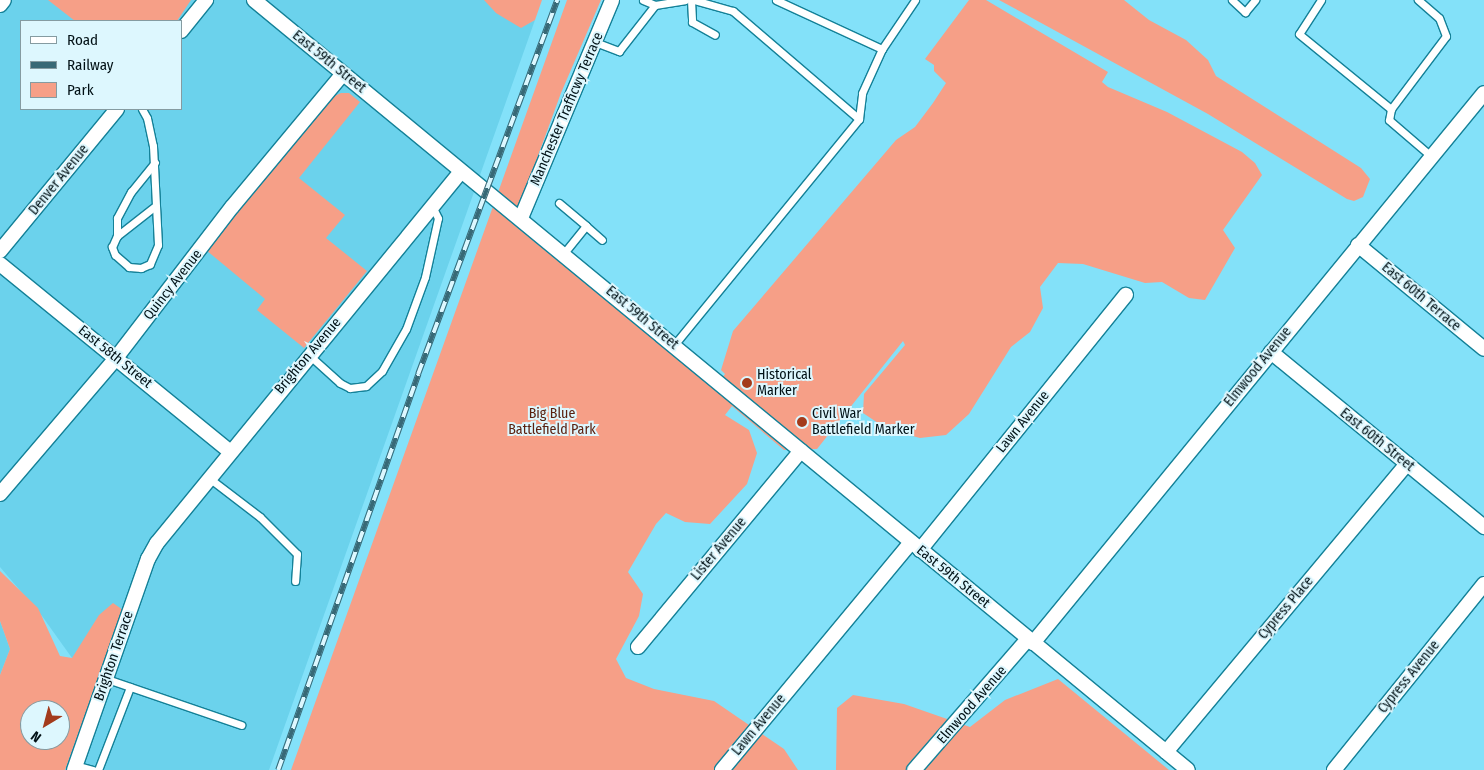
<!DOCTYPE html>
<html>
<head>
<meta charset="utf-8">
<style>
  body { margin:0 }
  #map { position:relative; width:1484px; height:770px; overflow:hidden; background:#83e1f9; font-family:"Fira Sans Condensed",sans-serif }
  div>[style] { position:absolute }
  .built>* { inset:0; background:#6bd2ec }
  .green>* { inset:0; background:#f69f87 }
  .roads { filter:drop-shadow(1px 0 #148198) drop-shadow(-1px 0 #148198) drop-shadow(0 1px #148198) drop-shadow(0 -1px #148198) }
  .service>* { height:7px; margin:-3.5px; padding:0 3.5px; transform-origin:3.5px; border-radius:3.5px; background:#fff }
  .minor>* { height:14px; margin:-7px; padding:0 7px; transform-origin:7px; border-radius:7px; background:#fff }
  .rail>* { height:5.5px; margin-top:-2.75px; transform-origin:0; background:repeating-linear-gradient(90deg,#ddf7fe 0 11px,#386976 0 22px); box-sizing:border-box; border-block:1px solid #386976 }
  .dots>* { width:14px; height:14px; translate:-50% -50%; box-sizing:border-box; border:2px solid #ddf7fe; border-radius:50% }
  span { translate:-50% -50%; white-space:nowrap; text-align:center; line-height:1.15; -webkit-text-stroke:4px #ddf7fe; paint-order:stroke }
  .street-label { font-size:14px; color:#001015 }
  .poi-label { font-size:14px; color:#001015 }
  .left { translate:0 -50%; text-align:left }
  .park-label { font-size:14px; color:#5a200f }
  .legend { position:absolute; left:20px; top:20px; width:162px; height:90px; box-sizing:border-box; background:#ddf7fe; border:1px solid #859ba1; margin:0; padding:6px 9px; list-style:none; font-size:15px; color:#001015 }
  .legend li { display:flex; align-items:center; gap:10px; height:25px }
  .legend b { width:25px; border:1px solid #859ba1 }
  .north { position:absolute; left:20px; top:700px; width:50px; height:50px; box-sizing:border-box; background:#ddf7fe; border:1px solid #859ba1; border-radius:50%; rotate:217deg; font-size:14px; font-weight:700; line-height:20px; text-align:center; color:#001015 }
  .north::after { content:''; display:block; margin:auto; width:18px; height:22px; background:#a33b1c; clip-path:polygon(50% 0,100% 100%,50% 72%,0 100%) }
</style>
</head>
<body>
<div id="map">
  <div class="built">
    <i style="clip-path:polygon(evenodd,0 0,487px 0,521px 27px,535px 20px,269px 770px,60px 770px,72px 658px,42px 616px,0 567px,0 0,21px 21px,181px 21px,181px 109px,21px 109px,21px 21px)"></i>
    <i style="clip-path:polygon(0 621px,10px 649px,0 675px)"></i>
  </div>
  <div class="green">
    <i style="clip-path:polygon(48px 0,191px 0,177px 21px,75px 21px)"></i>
    <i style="clip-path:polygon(484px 0,542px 0,535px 20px,521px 28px,496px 13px)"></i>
    <i style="clip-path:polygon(567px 0,601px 0,561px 93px,513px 224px,714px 389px,725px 374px,721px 370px,733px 331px,896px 140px,915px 127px,933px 103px,946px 83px,934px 71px,934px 65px,925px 59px,969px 0,986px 0,1108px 72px,1102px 82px,1108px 87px,1167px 112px,1242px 152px,1255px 163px,1262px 175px,1223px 230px,1235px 248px,1205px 300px,1189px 298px,1162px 282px,1145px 283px,1083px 264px,1058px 263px,1040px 287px,1043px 308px,1030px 332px,1011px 347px,969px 414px,946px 435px,920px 438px,887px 429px,863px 413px,864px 394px,905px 345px,903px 341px,817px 449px,784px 450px,732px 406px,725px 415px,749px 430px,757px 453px,747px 484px,710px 524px,685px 522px,666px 513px,656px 524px,628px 572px,643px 594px,639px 616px,616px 659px,626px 678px,654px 689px,714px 701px,784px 749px,798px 770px,291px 770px)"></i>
    <i style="clip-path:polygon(999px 0,1124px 0,1149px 20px,1186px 40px,1208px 60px,1216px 76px,1361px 168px,1370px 179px,1363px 197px,1354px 201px,1347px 199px,1208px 114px)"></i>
    <i style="clip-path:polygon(341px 93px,349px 93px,360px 102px,299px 178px,345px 215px,326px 238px,367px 271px,304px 348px,257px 310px,265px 299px,206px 250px,330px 98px)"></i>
    <i style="clip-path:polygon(evenodd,0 571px,38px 608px,60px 656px,72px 658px,99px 615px,113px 603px,123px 610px,65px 770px,0 770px,0 675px,10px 649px,0 621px,0 571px,30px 710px,60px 710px,60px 740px,30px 740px,30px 710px)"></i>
    <i style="clip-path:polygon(1058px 679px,1169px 770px,836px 770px,837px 708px,853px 695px,904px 704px,970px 727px,1005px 700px)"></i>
  </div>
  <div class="roads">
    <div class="service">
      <i style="left:643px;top:0;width:13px;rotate:23deg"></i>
      <i style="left:655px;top:5px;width:30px;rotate:-9deg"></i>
      <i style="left:691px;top:0;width:22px;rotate:87deg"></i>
      <i style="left:692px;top:22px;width:26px;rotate:29deg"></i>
      <i style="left:776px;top:0;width:117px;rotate:24.8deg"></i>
      <i style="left:882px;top:49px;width:59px;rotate:-56deg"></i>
      <i style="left:1232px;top:0;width:18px;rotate:43deg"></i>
      <i style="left:1245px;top:12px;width:16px;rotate:-50deg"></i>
      <i style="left:1321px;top:0;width:40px;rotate:122.9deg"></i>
      <i style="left:1299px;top:34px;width:119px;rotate:39.2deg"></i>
      <i style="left:1391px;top:109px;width:91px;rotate:-53deg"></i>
      <i style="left:1446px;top:36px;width:19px;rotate:-111deg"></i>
      <i style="left:1439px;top:18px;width:28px;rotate:-139deg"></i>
      <i style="left:595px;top:42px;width:26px;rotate:21deg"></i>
      <i style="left:619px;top:51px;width:58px;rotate:-52deg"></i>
      <i style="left:142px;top:109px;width:10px;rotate:61deg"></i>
      <i style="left:147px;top:118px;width:29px;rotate:78deg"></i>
      <i style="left:153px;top:146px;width:99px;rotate:87.1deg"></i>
      <i style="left:158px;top:245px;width:21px;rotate:113deg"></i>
      <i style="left:150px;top:264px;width:10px;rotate:156deg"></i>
      <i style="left:141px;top:268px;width:12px;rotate:-175deg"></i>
      <i style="left:129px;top:267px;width:18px;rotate:-139deg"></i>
      <i style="left:115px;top:255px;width:9px;rotate:-111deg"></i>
      <i style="left:112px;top:247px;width:12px;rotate:-66deg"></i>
      <i style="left:117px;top:236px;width:47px;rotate:-38.1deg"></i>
      <i style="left:1391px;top:109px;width:11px;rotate:100deg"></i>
      <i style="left:1389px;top:120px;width:55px;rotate:40.6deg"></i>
      <i style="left:859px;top:119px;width:26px;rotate:-83deg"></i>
      <i style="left:862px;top:93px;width:48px;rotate:-65.6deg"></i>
      <i style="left:559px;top:203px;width:35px;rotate:40deg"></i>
      <i style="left:117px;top:236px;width:18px;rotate:-90deg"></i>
      <i style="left:117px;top:218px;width:30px;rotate:-62deg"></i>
      <i style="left:131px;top:192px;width:38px;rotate:-51deg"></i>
      <i style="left:564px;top:253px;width:35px;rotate:-51deg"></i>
      <i style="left:586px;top:226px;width:21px;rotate:41deg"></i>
      <i style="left:674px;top:345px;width:292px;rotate:-50.7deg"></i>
      <i style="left:859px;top:119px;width:166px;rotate:-139.4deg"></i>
      <i style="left:733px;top:11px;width:41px;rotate:-164.2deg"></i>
      <i style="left:309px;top:355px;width:42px;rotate:42.1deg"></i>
      <i style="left:340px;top:383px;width:11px;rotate:27deg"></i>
      <i style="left:350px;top:388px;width:16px;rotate:-7deg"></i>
      <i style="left:366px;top:386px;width:22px;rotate:-43deg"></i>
      <i style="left:382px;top:371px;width:48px;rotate:-60.3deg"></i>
      <i style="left:406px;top:329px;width:55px;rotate:-69.9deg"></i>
      <i style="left:425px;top:277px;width:60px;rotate:-77.6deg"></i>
      <i style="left:438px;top:218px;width:13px;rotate:-117deg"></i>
      <i style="left:209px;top:478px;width:64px;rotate:37.4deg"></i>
      <i style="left:260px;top:517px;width:52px;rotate:45deg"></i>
      <i style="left:297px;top:554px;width:27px;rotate:94deg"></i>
      <i style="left:107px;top:679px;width:142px;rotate:18.9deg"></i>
      <i style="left:75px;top:765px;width:19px;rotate:16deg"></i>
      <i style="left:98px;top:770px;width:89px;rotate:-68.9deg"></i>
    </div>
    <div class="minor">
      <i style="left:254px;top:0;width:1210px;rotate:39.5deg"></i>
      <i style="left:0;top:5px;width:6px;rotate:-51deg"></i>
      <i style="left:181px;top:31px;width:40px;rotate:-51deg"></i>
      <i style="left:521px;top:218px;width:236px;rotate:-67.3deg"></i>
      <i style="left:1358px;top:245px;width:163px;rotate:39.5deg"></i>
      <i style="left:0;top:251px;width:184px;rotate:-50.5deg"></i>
      <i style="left:0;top:264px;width:296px;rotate:39.2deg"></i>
      <i style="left:1271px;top:352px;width:276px;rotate:39.4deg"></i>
      <i style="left:0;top:494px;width:179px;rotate:-49.5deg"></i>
      <i style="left:116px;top:358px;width:190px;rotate:-52.5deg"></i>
      <i style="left:232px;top:207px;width:173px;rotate:-50.2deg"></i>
      <i style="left:920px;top:550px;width:328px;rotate:-51.1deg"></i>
      <i style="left:1033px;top:643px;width:711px;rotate:-50.65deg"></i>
      <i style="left:638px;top:647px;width:255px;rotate:-50.3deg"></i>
      <i style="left:1166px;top:752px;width:376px;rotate:-50.1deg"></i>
      <i style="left:74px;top:770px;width:224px;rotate:-70.7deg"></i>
      <i style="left:148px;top:559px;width:18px;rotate:-61deg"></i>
      <i style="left:157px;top:543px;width:480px;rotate:-50.7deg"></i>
      <i style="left:722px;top:770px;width:296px;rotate:-50.3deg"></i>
      <i style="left:914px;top:770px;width:174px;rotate:-49deg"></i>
      <i style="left:1334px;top:770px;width:239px;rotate:-51.1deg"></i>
    </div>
  </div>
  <div class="rail">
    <i style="left:278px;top:770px;width:420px;rotate:-70.5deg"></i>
    <i style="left:418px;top:374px;width:399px;rotate:-69.6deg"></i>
  </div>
  <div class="dots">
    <i style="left:747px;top:383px;background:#a33b1c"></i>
    <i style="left:802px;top:422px;background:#a33b1c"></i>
  </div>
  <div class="street-label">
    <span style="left:329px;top:62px;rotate:39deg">East 59th Street</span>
    <span style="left:567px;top:109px;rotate:-67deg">Manchester Trafficwy Terrace</span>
    <span style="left:59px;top:180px;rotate:-51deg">Denver Avenue</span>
    <span style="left:173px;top:285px;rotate:-52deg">Quincy Avenue</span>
    <span style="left:1421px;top:297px;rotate:40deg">East 60th Terrace</span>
    <span style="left:642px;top:318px;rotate:40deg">East 59th Street</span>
    <span style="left:308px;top:356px;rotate:-50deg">Brighton Avenue</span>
    <span style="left:115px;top:357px;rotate:39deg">East 58th Street</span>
    <span style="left:1258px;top:367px;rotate:-51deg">Elmwood Avenue</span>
    <span style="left:1023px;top:422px;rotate:-51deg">Lawn Avenue</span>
    <span style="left:1377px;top:440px;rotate:39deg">East 60th Street</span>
    <span style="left:719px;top:549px;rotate:-50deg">Lister Avenue</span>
    <span style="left:953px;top:577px;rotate:39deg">East 59th Street</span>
    <span style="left:1286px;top:608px;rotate:-50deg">Cypress Place</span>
    <span style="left:114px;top:656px;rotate:-71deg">Brighton Terrace</span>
    <span style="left:1409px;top:677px;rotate:-51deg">Cypress Avenue</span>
    <span style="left:972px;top:705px;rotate:-49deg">Elmwood Avenue</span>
    <span style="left:759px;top:725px;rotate:-50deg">Lawn Avenue</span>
  </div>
  <div class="poi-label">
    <span class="left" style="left:757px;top:383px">Historical<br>Marker</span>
    <span class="left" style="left:812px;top:422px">Civil War<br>Battlefield Marker</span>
  </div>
  <div class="park-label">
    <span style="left:552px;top:422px">Big Blue<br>Battlefield Park</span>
  </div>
  <ul class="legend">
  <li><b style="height:6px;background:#fff"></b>Road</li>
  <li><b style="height:6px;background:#386976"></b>Railway</li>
  <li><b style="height:14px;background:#f69f87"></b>Park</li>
  </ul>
  <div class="north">N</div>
</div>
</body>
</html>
